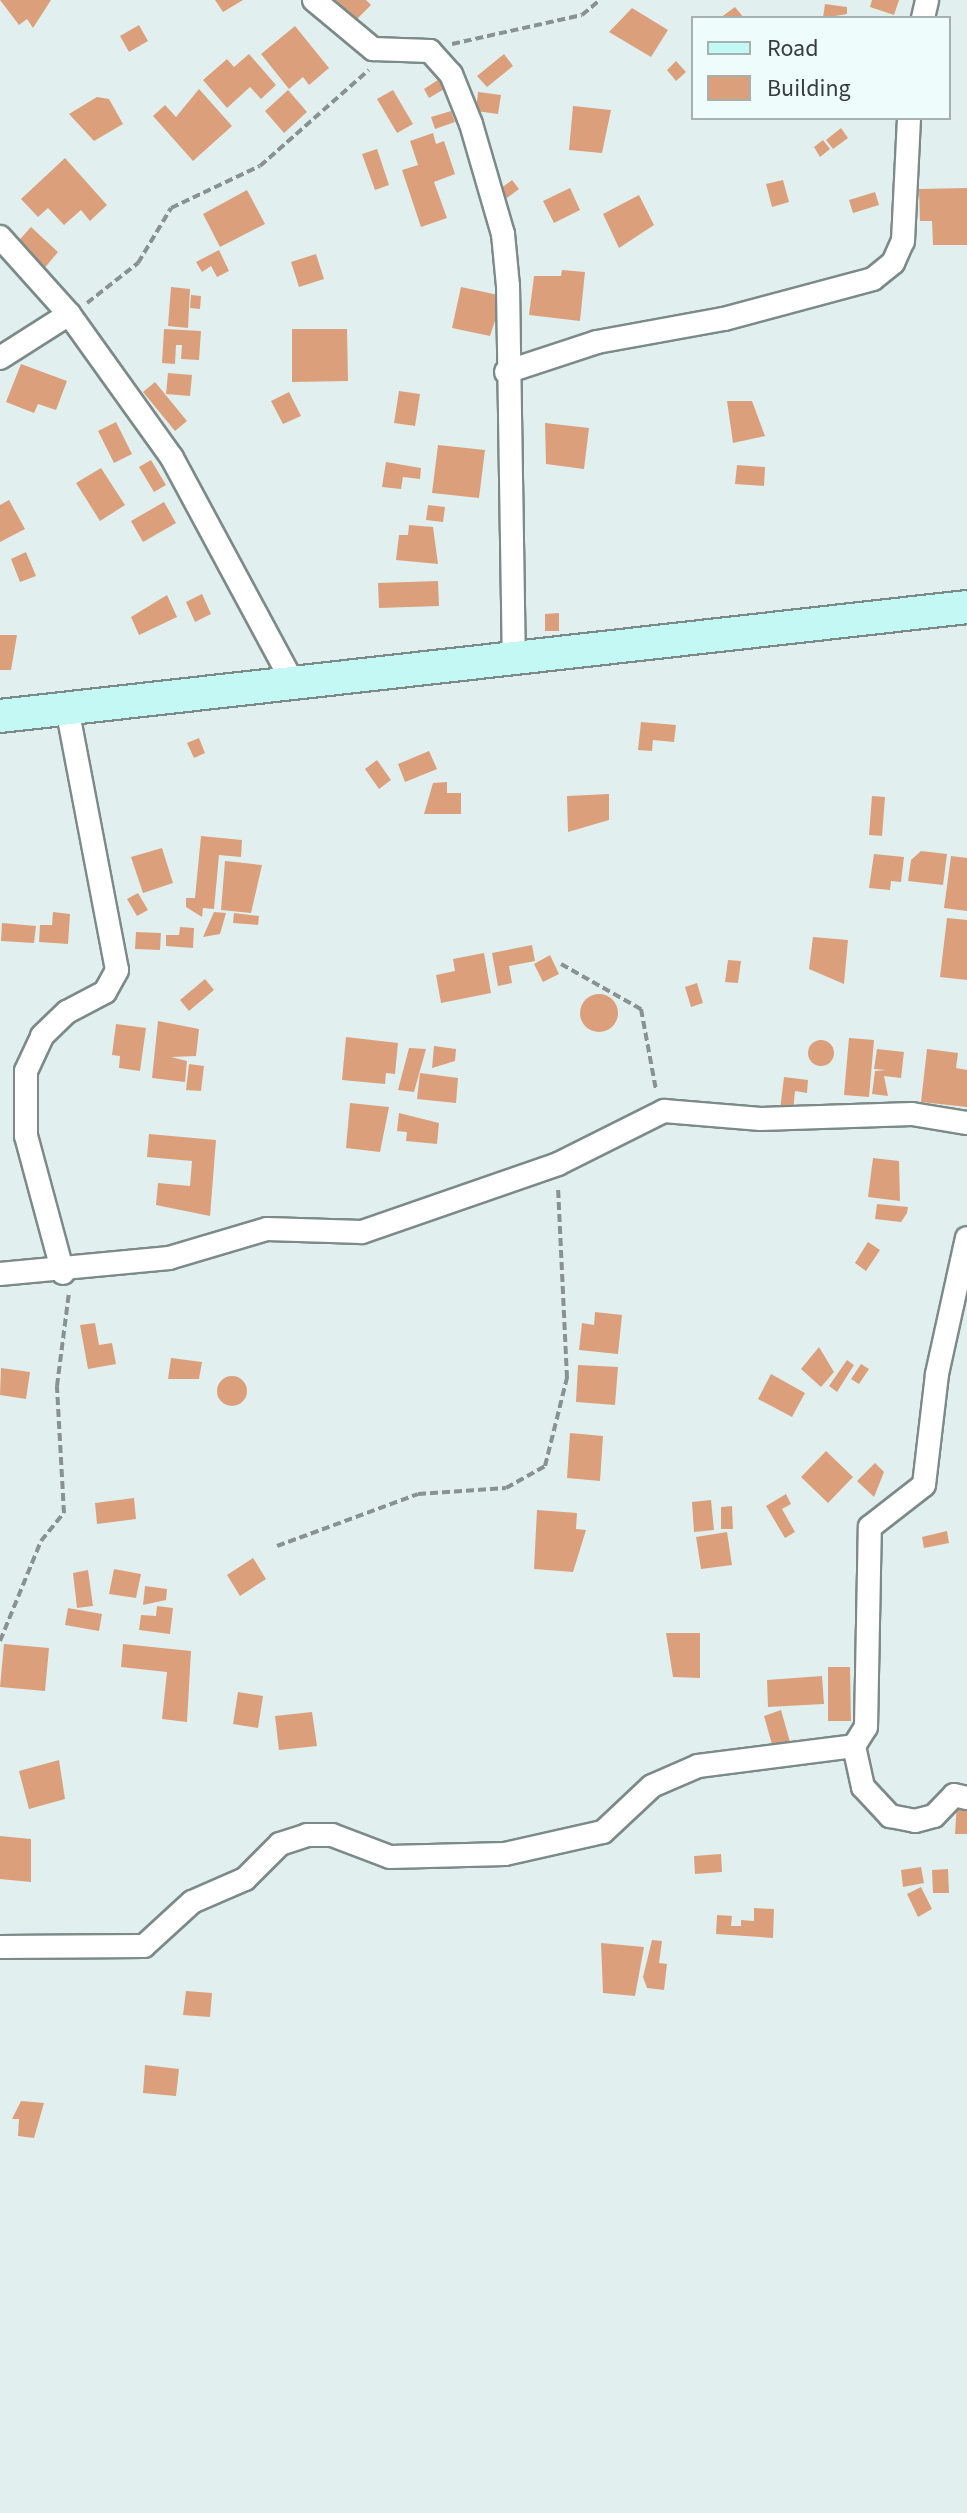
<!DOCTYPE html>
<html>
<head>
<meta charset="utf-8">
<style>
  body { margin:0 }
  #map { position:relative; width:967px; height:2513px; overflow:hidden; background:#e1f0ee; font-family:"Source Sans 3",sans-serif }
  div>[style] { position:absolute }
  .building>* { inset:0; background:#dba07b }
  .round { border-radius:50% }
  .path>* { height:4px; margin-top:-2px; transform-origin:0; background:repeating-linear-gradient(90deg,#879291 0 8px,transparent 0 12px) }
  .roads { filter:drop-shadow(2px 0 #7c8a88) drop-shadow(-2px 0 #7c8a88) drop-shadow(0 2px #7c8a88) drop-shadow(0 -2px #7c8a88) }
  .minor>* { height:22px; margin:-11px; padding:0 11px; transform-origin:11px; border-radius:11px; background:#fff }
  .secondary>* { height:32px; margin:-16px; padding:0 16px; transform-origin:16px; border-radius:16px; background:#c3f8f5 }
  span { translate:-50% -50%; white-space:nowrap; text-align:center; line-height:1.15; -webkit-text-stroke:7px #eefdfb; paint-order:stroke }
  .legend { position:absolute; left:691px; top:16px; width:260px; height:104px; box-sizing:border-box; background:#eefdfb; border:2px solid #a5b0af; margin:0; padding:10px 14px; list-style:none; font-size:24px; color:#373d3d }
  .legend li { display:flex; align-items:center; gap:16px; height:40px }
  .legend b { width:40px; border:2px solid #a5b0af }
</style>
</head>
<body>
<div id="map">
  <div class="building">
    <i style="clip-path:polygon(0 0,51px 0,33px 28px,27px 19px,19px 25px)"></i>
    <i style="clip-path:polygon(215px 0,243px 0,223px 12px)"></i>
    <i style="clip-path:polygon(329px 0,366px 0,371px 5px,352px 24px)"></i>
    <i style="clip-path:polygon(872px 0,899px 0,894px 15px,870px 7px)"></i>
    <i style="clip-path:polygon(825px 4px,847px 7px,847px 14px,823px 18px)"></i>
    <i style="clip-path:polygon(735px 7px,744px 18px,720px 18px)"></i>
    <i style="clip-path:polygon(632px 8px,668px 30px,651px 57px,609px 32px)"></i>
    <i style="clip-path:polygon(139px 25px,148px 41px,129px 52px,120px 36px)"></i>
    <i style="clip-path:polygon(295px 26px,329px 68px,309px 85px,303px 77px,289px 89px,261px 54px)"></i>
    <i style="clip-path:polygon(249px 54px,276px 85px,261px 99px,250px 87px,227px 108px,203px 80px,227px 59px,234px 67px)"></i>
    <i style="clip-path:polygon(504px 54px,513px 66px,487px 87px,477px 76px)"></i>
    <i style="clip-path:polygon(676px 61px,686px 72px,676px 81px,667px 70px)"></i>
    <i style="clip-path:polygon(441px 78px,446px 88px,429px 98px,424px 89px)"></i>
    <i style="clip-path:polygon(199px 89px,232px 126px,193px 161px,153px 116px,165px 105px,176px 117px)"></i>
    <i style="clip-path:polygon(288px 90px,307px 112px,284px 133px,265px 111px)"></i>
    <i style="clip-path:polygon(393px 90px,413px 124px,397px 133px,377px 99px)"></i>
    <i style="clip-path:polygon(478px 92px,501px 95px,498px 114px,476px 111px)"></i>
    <i style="clip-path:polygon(97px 97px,109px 99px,123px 124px,94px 141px,69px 114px)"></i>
    <i style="clip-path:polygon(573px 106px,611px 110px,602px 153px,569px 150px)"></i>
    <i style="clip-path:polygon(451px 111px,455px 122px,435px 129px,431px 117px)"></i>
    <i style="clip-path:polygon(841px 128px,848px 138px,833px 149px,826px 140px)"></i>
    <i style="clip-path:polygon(433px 133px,436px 144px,444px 141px,455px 174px,434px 182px,447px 218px,421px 227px,402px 170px,418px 165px,410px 141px)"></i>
    <i style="clip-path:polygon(823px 140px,830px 149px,820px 157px,814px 147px)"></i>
    <i style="clip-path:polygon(377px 149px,389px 185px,375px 190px,362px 154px)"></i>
    <i style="clip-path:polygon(65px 158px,107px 205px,90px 221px,81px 210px,64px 225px,48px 208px,38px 217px,21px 199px)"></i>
    <i style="clip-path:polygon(512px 180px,519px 189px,507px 198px,500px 189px)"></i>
    <i style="clip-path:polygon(783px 180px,789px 202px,772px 207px,766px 184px)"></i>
    <i style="clip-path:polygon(570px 188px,580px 210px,554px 223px,543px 201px)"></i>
    <i style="clip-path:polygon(967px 188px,967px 245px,933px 245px,932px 221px,920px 221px,919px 189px)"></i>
    <i style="clip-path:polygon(247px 190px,265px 224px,220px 247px,203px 214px)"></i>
    <i style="clip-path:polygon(875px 192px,879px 205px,853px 213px,849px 200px)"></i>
    <i style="clip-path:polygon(639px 195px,654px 225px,619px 248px,603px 214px)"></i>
    <i style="clip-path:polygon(31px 227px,58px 252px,42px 271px,14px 246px)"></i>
    <i style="clip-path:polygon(219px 250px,229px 271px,217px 277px,211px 266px,202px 272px,196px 262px)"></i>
    <i style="clip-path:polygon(316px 254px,324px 279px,299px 287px,291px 262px)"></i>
    <i style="clip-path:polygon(562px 270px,585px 272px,580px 321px,529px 315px,534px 276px,561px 276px)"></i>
    <i style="clip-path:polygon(171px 287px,190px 289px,188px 328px,168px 326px)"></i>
    <i style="clip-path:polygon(461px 287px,503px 296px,490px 336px,452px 328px)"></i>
    <i style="clip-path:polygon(191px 295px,201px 296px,200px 309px,190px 308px)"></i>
    <i style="clip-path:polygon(164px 329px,201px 331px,199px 360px,181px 359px,182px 345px,176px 345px,175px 364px,162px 363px)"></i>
    <i style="clip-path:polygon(292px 329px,347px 329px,348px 381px,292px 382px)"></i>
    <i style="clip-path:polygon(21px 364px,67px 381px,56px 410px,38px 404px,34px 413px,6px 402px)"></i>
    <i style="clip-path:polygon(168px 373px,192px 375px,190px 396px,166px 394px)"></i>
    <i style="clip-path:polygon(155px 382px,187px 421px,175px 431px,143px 392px)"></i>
    <i style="clip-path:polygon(399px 391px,420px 394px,415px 426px,394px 423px)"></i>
    <i style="clip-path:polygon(289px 392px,301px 416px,283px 424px,271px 401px)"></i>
    <i style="clip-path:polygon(727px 401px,752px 401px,765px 436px,733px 443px)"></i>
    <i style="clip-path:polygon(116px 422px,132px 454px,114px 463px,98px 431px)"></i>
    <i style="clip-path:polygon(545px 423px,589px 428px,584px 469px,546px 464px)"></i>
    <i style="clip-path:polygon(438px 445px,485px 450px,479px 498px,432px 493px)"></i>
    <i style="clip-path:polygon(151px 460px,166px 485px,154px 492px,139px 467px)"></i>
    <i style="clip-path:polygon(386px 462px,421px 468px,420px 479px,403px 477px,401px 489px,382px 487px)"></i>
    <i style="clip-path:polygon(737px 465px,765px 467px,764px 486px,735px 484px)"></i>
    <i style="clip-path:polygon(101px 468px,125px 505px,100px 521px,76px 483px)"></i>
    <i style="clip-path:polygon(9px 500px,25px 529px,0 542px,0 505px)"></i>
    <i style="clip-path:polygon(164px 502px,176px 523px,143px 542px,131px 521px)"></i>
    <i style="clip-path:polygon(428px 505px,445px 507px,443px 522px,426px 520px)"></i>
    <i style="clip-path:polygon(409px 525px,433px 527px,438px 564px,396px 560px,399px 535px,408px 535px)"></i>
    <i style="clip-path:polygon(26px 552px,36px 576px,20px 582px,11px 559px)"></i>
    <i style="clip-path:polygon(438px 581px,439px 606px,379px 608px,378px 583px)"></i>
    <i style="clip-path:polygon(202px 594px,211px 614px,195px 622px,186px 602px)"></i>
    <i style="clip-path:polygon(167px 595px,177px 617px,139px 635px,131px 617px)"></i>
    <i style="clip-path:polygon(559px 613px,559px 631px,545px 631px,545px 614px)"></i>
    <i style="clip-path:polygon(0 635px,17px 635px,11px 670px,0 670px)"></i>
    <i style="clip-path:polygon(641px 722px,676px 725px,674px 742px,653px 740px,652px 751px,638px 750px)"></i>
    <i style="clip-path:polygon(199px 738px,205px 753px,194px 758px,187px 743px)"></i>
    <i style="clip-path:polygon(429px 751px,437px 769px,405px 782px,398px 764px)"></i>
    <i style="clip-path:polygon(377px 760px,391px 780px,379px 789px,365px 769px)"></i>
    <i style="clip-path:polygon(447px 782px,447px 793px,461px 793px,461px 814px,424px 814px,433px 783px)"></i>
    <i style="clip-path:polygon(609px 794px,609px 820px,568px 832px,567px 796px)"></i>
    <i style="clip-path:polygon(872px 796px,885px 797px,882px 836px,869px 835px)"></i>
    <i style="clip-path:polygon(201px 836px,242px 840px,241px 857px,219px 855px,214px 909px,203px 908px,202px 917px,186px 907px,186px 898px,195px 898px)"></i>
    <i style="clip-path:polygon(162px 848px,173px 883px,143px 893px,131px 857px)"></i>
    <i style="clip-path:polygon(921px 851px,947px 854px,943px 885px,908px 881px,911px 860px)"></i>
    <i style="clip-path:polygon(874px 854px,904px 857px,901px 882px,891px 881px,890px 890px,869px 888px)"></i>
    <i style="clip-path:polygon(951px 856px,967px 858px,967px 911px,944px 908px)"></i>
    <i style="clip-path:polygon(225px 861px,262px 865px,251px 913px,221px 910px)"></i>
    <i style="clip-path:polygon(138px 893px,148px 910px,137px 916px,127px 899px)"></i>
    <i style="clip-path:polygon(53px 912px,70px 914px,68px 944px,39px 942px,40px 925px,52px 925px)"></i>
    <i style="clip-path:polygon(214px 912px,226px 913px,220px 934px,203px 937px)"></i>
    <i style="clip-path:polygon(234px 913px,259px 916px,258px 925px,233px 923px)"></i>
    <i style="clip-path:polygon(947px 918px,967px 920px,967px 980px,940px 977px)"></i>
    <i style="clip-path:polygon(2px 923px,36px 926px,34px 943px,1px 941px)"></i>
    <i style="clip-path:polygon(180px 927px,194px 928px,193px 948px,166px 946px,166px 935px,179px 935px)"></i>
    <i style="clip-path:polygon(136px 932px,161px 933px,160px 950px,135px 949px)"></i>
    <i style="clip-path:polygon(813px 937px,848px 940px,844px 984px,809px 969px)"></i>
    <i style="clip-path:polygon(532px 945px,535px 961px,509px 966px,512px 983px,498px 986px,492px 953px)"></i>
    <i style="clip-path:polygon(484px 953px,491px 993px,441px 1003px,436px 975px,455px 971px,453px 959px)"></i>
    <i style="clip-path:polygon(550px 955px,559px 974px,543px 982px,534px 964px)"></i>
    <i style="clip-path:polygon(728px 960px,741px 961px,738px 983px,725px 982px)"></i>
    <i style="clip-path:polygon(205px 979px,214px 990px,189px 1011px,180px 1000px)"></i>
    <i style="clip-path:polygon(697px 983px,703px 1003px,691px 1007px,685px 987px)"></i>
    <i class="round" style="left:580px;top:994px;width:38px;height:38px"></i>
    <i style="clip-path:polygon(158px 1021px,199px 1029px,196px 1056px,171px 1057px,187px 1061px,185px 1082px,152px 1078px)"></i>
    <i style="clip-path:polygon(116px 1024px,146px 1028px,140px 1071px,119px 1068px,120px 1056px,112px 1055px)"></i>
    <i style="clip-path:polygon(346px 1037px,398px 1043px,395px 1074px,386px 1073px,385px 1084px,342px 1080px)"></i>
    <i style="clip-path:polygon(849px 1038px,874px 1040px,869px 1097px,844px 1095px)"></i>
    <i class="round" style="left:808px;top:1040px;width:26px;height:26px"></i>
    <i style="clip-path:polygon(434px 1046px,456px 1049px,455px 1061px,432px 1068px)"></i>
    <i style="clip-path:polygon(409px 1048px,426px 1049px,414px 1092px,398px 1090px)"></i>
    <i style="clip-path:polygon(877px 1049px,904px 1052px,901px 1078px,884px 1076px,888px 1096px,872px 1094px,875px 1071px,886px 1070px,874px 1069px)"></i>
    <i style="clip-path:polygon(927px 1049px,958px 1053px,956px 1068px,967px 1070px,967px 1107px,921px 1102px)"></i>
    <i style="clip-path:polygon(189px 1064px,204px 1066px,201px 1091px,186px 1090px)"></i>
    <i style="clip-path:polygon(420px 1073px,458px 1078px,456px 1103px,417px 1099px)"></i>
    <i style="clip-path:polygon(784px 1077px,808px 1080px,807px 1093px,795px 1091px,793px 1112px,780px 1110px)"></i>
    <i style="clip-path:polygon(350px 1103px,389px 1107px,380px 1152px,346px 1148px)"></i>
    <i style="clip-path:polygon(399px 1113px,439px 1123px,437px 1144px,406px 1141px,407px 1132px,397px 1131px)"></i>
    <i style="clip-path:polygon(149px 1134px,216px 1140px,210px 1216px,156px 1205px,158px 1183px,190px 1186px,192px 1161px,147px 1157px)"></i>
    <i style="clip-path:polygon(873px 1158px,899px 1161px,900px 1201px,868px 1197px)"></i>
    <i style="clip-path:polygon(877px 1204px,908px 1207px,907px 1213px,901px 1222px,875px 1219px)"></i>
    <i style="clip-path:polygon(868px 1242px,880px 1250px,866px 1271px,855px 1263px)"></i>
    <i style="clip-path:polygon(595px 1312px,622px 1315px,618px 1354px,579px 1350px,582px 1323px,594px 1325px)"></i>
    <i style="clip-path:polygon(95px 1323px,99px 1345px,112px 1343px,116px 1364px,88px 1369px,80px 1325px)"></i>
    <i style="clip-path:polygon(819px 1347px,834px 1372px,821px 1387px,801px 1369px)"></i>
    <i style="clip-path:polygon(171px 1358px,202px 1362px,199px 1379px,168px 1379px)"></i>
    <i style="clip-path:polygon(847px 1360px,854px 1365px,837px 1392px,829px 1386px)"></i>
    <i style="clip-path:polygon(861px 1364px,869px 1369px,859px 1384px,851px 1379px)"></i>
    <i style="clip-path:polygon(578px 1365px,618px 1367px,615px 1405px,576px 1402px)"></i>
    <i style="clip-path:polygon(1px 1368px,30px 1372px,26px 1399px,0 1395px)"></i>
    <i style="clip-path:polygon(771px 1374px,805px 1393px,792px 1417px,758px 1399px)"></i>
    <i class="round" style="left:217px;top:1376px;width:30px;height:30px"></i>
    <i style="clip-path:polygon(570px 1433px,603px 1436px,600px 1481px,567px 1478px)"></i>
    <i style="clip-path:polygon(826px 1451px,853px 1477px,828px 1503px,801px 1477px)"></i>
    <i style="clip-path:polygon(875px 1463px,884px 1472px,874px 1497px,857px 1481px)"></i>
    <i style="clip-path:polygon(786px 1494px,791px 1504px,782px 1509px,795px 1532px,785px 1538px,766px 1506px)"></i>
    <i style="clip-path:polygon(134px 1498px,136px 1519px,97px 1524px,95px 1503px)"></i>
    <i style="clip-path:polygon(711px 1500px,714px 1530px,694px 1532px,692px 1502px)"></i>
    <i style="clip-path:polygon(732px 1506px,733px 1529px,721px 1529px,721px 1507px)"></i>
    <i style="clip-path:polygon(537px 1510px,577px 1513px,576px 1529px,586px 1530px,573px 1572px,534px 1569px)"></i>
    <i style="clip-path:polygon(947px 1531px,949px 1543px,924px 1548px,922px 1537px)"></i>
    <i style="clip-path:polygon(727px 1532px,732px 1565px,701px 1569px,696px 1537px)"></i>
    <i style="clip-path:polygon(253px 1558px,266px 1579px,240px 1596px,227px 1575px)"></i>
    <i style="clip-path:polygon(114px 1569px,141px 1574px,136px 1598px,109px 1594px)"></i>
    <i style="clip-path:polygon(88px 1570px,93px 1606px,77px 1608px,73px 1573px)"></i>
    <i style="clip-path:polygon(145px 1586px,167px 1589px,166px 1600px,143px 1605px)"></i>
    <i style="clip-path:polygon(157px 1606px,173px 1608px,170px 1634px,139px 1630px,141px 1615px,156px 1616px)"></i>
    <i style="clip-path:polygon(68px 1608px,102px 1614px,99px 1631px,65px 1625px)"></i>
    <i style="clip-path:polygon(666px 1633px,700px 1633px,700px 1678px,673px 1677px)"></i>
    <i style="clip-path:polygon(4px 1644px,49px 1648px,45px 1691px,0 1687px)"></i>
    <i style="clip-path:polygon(123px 1644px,191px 1651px,187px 1722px,162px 1719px,167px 1672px,121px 1667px)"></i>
    <i style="clip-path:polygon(828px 1667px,850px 1667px,851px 1721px,828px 1721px)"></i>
    <i style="clip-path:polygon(822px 1676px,824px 1704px,768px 1707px,767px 1680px)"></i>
    <i style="clip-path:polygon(238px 1692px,263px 1696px,258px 1728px,233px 1724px)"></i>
    <i style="clip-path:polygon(781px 1710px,790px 1742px,773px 1748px,764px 1716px)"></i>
    <i style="clip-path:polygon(312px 1712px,317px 1746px,279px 1750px,275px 1716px)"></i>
    <i style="clip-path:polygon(59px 1760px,65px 1799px,29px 1809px,19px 1771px)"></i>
    <i style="clip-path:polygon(957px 1803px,967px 1804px,967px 1834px,955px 1834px)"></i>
    <i style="clip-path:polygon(0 1836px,31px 1839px,31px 1882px,0 1879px)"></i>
    <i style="clip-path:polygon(721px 1854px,722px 1872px,695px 1874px,694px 1856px)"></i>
    <i style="clip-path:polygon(921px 1867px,924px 1883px,903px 1887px,901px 1870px)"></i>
    <i style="clip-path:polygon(948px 1869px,949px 1893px,933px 1893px,932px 1870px)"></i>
    <i style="clip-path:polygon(921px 1887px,932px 1909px,918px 1917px,907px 1894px)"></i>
    <i style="clip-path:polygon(754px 1908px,774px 1909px,773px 1938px,716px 1934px,717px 1915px,732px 1916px,731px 1926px,741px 1926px,741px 1920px,754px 1921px)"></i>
    <i style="clip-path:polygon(652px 1940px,662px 1941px,659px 1963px,667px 1964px,664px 1990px,647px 1988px,643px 1977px)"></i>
    <i style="clip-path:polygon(601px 1943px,644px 1947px,635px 1996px,603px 1993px)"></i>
    <i style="clip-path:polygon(186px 1991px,212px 1993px,210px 2017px,183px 2015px)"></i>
    <i style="clip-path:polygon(145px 2065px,179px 2069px,176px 2096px,143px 2093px)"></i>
    <i style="clip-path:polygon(21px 2101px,44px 2103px,34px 2138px,18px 2136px,19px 2119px,12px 2119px)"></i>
  </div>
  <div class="path">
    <i style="left:452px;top:44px;width:133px;rotate:-12.6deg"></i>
    <i style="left:582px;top:15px;width:23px;rotate:-40deg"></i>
    <i style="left:87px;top:303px;width:65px;rotate:-38.1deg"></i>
    <i style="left:138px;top:263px;width:64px;rotate:-59deg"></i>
    <i style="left:171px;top:208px;width:98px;rotate:-25.3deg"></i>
    <i style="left:260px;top:166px;width:145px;rotate:-41.4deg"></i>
    <i style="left:561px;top:964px;width:92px;rotate:29.4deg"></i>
    <i style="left:641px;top:1009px;width:82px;rotate:79.5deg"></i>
    <i style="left:277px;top:1546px;width:150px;rotate:-20.2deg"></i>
    <i style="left:418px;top:1494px;width:88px;rotate:-3.9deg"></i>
    <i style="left:506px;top:1488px;width:45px;rotate:-29.4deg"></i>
    <i style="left:545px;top:1466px;width:91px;rotate:-76deg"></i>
    <i style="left:567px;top:1378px;width:192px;rotate:-92.7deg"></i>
    <i style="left:0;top:1641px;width:108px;rotate:-67.7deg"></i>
    <i style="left:41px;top:1541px;width:36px;rotate:-51deg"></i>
    <i style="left:64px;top:1513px;width:127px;rotate:-93.2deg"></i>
    <i style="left:57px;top:1386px;width:95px;rotate:-82.7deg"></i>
  </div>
  <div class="roads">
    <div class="minor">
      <i style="left:314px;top:0;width:77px;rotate:39.7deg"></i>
      <i style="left:373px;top:49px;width:57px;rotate:2deg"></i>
      <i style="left:430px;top:51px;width:31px;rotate:48deg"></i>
      <i style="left:451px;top:74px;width:54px;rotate:68.2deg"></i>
      <i style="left:471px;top:124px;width:115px;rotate:73.8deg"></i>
      <i style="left:503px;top:234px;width:52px;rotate:84.5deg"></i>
      <i style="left:508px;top:286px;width:372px;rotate:89.1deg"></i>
      <i style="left:923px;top:18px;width:18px;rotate:-77deg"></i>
      <i style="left:0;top:237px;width:103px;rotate:48.1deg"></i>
      <i style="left:69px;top:314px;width:177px;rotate:54.4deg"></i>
      <i style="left:172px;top:458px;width:259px;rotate:61.7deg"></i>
      <i style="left:0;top:358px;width:82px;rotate:-32.5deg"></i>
      <i style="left:506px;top:372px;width:96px;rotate:-18.2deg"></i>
      <i style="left:597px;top:342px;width:129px;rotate:-10.3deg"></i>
      <i style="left:724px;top:319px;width:154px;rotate:-15deg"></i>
      <i style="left:873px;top:279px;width:26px;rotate:-39deg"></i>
      <i style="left:893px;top:263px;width:24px;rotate:-66deg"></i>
      <i style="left:903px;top:241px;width:123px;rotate:-87.2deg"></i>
      <i style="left:63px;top:1273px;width:142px;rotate:-105.1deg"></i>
      <i style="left:26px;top:1136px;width:65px;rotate:-90deg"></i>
      <i style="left:26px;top:1071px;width:38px;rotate:-65deg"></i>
      <i style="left:42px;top:1036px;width:35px;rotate:-44deg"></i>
      <i style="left:67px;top:1012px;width:43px;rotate:-27.8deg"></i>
      <i style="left:105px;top:992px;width:25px;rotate:-61deg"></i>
      <i style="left:117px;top:970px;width:266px;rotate:-100.8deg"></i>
      <i style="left:0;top:1274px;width:170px;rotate:-5.4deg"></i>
      <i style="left:169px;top:1258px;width:102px;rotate:-16.5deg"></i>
      <i style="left:267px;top:1229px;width:95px;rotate:1.8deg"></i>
      <i style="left:362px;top:1232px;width:207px;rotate:-19.1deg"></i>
      <i style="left:558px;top:1164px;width:119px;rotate:-26.6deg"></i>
      <i style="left:664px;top:1111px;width:97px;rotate:4.7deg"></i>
      <i style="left:761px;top:1119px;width:151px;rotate:-1.9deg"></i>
      <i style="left:912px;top:1114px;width:56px;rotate:9.3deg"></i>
      <i style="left:854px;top:1746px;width:42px;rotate:77.6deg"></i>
      <i style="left:863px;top:1787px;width:40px;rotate:47deg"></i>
      <i style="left:890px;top:1816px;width:25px;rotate:11deg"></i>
      <i style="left:915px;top:1821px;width:20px;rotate:-15deg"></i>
      <i style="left:934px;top:1816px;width:29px;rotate:-46deg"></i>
      <i style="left:954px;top:1795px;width:13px;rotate:13deg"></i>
      <i style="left:0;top:1947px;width:144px;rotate:-0.4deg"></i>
      <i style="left:144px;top:1946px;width:65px;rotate:-42.5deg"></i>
      <i style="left:192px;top:1902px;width:58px;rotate:-23.5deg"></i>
      <i style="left:245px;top:1879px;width:49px;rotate:-45deg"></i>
      <i style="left:280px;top:1844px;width:28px;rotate:-18deg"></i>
      <i style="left:307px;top:1835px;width:25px"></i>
      <i style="left:332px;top:1835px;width:62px;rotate:20.8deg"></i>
      <i style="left:390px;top:1857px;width:115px;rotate:-1.5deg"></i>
      <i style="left:505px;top:1854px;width:100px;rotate:-12.7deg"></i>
      <i style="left:603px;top:1832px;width:67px;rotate:-43.2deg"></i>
      <i style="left:652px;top:1786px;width:50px;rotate:-23.5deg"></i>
      <i style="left:698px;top:1766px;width:157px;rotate:-7.3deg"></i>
      <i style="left:854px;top:1746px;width:22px;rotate:-58deg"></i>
      <i style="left:866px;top:1727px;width:200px;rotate:-88.9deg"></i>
      <i style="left:870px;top:1527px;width:68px;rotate:-37.9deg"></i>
      <i style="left:924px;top:1485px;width:112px;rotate:-83.3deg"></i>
      <i style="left:937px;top:1374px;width:139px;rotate:-77.6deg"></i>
    </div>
    <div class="secondary">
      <i style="left:0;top:716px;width:973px;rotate:-6.43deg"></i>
    </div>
  </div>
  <ul class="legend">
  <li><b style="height:10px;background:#c3f8f5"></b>Road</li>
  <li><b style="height:22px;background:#dba07b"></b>Building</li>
  </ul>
</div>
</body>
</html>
